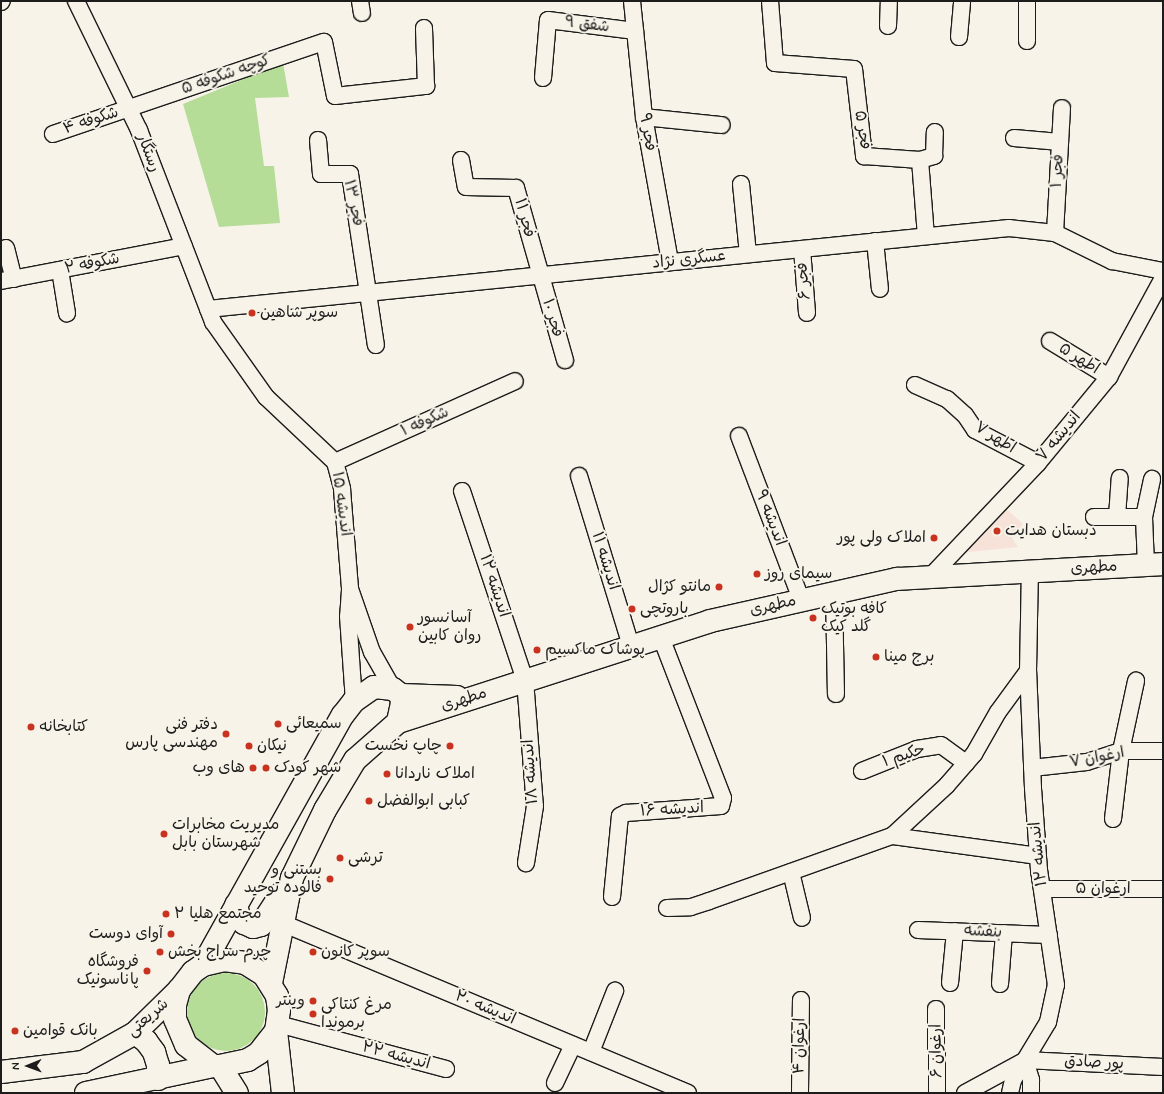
<!DOCTYPE html>
<html>
<head>
<meta charset="utf-8">
<style>
  body { margin:0 }
  #map { position:relative; width:1164px; height:1094px; overflow:hidden; background:#f7f3e8; font-family:Mynerve,"Playpen Sans Arabic",sans-serif }
  div>[style] { position:absolute }
  .built>* { inset:0; background:#f6e2d8 }
  .green>* { inset:0; background:#b5dd98 }
  .round { border-radius:50% }
  .roads { filter:drop-shadow(1px 0 #1c1c1c) drop-shadow(-1px 0 #1c1c1c) drop-shadow(0 1px #1c1c1c) drop-shadow(0 -1px #1c1c1c) }
  .minor>* { height:16px; margin:-8px; padding:0 8px; transform-origin:8px; border-radius:8px; background:#f7f3e8 }
  .secondary>* { height:22px; margin:-11px; padding:0 11px; transform-origin:11px; border-radius:11px; background:#f7f3e8 }
  .primary>* { height:22px; margin:-11px; padding:0 11px; transform-origin:11px; border-radius:11px; background:#f7f3e8 }
  .dots>* { width:11px; height:11px; translate:-50% -50%; box-sizing:border-box; border:2px solid #f7f3e8; border-radius:50% }
  span { translate:-50% -50%; white-space:nowrap; text-align:center; line-height:1.15; -webkit-text-stroke:4px #f7f3e8; paint-order:stroke }
  .street-label { font-size:16px; color:#1c1c1c }
  .poi-label { font-size:16px; color:#1c1c1c }
  .left { translate:0 -50%; text-align:left }
  .right { translate:-100% -50%; text-align:right }
  .frame { position:absolute; inset:0; border:2px solid #1c1c1c; pointer-events:none }
  .north { position:absolute; left:8px; top:1046px; width:40px; height:40px; -webkit-text-stroke:3px #f7f3e8; paint-order:stroke; rotate:269deg; font-size:11px; font-weight:700; line-height:16px; text-align:center; color:#1c1c1c }
  .north::after { content:''; display:block; margin:auto; width:14px; height:18px; background:#1c1c1c; clip-path:polygon(50% 0,100% 100%,50% 72%,0 100%) }
</style>
</head>
<body>
<div id="map">
  <div class="built">
    <i style="clip-path:polygon(999px 502px,1023px 524px,1012px 538px,1018px 547px,959px 553px)"></i>
  </div>
  <div class="green">
    <i style="clip-path:polygon(283px 63px,289px 97px,255px 98px,264px 166px,274px 166px,280px 223px,219px 227px,183px 104px)"></i>
    <i class="round" style="left:187px;top:973px;width:78px;height:78px"></i>
  </div>
  <div class="roads">
    <div class="minor">
      <i style="left:76px;top:1px;width:144px;rotate:64deg"></i>
      <i style="left:139px;top:130px;width:206px;rotate:68.9deg"></i>
      <i style="left:213px;top:322px;width:92px;rotate:54.8deg"></i>
      <i style="left:266px;top:397px;width:95px;rotate:43.3deg"></i>
      <i style="left:335px;top:462px;width:28px;rotate:75deg"></i>
      <i style="left:342px;top:489px;width:100px;rotate:85.4deg"></i>
      <i style="left:350px;top:589px;width:67px;rotate:70.8deg"></i>
      <i style="left:372px;top:652px;width:43px;rotate:60.4deg"></i>
      <i style="left:360px;top:1px;width:12px;rotate:81deg"></i>
      <i style="left:632px;top:1px;width:117px;rotate:84.1deg"></i>
      <i style="left:644px;top:117px;width:147px;rotate:79.8deg"></i>
      <i style="left:770px;top:1px;width:62px;rotate:85.4deg"></i>
      <i style="left:775px;top:63px;width:79px;rotate:4.3deg"></i>
      <i style="left:854px;top:69px;width:88px;rotate:83.4deg"></i>
      <i style="left:864px;top:156px;width:56px;rotate:4.1deg"></i>
      <i style="left:920px;top:160px;width:76px;rotate:85.5deg"></i>
      <i style="left:1027px;top:1px;width:40px;rotate:90deg"></i>
      <i style="left:1px;top:2px;width:1px;rotate:-45deg"></i>
      <i style="left:888px;top:26px;width:25px;rotate:-88deg"></i>
      <i style="left:959px;top:37px;width:36px;rotate:-85deg"></i>
      <i style="left:543px;top:78px;width:58px;rotate:-85.1deg"></i>
      <i style="left:548px;top:20px;width:88px;rotate:7.2deg"></i>
      <i style="left:644px;top:117px;width:78px;rotate:5.9deg"></i>
      <i style="left:53px;top:134px;width:286px;rotate:-18.8deg"></i>
      <i style="left:324px;top:42px;width:55px;rotate:78.5deg"></i>
      <i style="left:335px;top:96px;width:92px;rotate:-6.3deg"></i>
      <i style="left:426px;top:86px;width:58px;rotate:-92deg"></i>
      <i style="left:1014px;top:138px;width:46px;rotate:5deg"></i>
      <i style="left:318px;top:140px;width:34px;rotate:85deg"></i>
      <i style="left:321px;top:174px;width:29px"></i>
      <i style="left:350px;top:174px;width:173px;rotate:81.4deg"></i>
      <i style="left:461px;top:160px;width:27px;rotate:80deg"></i>
      <i style="left:466px;top:187px;width:50px;rotate:1.1deg"></i>
      <i style="left:516px;top:188px;width:179px;rotate:74.1deg"></i>
      <i style="left:920px;top:160px;width:15px;rotate:-16deg"></i>
      <i style="left:934px;top:156px;width:24px;rotate:-88deg"></i>
      <i style="left:741px;top:184px;width:70px;rotate:84.3deg"></i>
      <i style="left:1055px;top:233px;width:125px;rotate:-86.8deg"></i>
      <i style="left:875px;top:241px;width:48px;rotate:84.1deg"></i>
      <i style="left:6px;top:248px;width:32px;rotate:76deg"></i>
      <i style="left:802px;top:249px;width:64px;rotate:85.5deg"></i>
      <i style="left:60px;top:270px;width:44px;rotate:80.8deg"></i>
      <i style="left:1px;top:281px;width:186px;rotate:-10.8deg"></i>
      <i style="left:208px;top:309px;width:805px;rotate:-5.77deg"></i>
      <i style="left:1009px;top:228px;width:46px;rotate:6.2deg"></i>
      <i style="left:1055px;top:233px;width:64px;rotate:26.2deg"></i>
      <i style="left:1112px;top:261px;width:52px;rotate:11.1deg"></i>
      <i style="left:1050px;top:341px;width:69px;rotate:31.4deg"></i>
      <i style="left:915px;top:385px;width:35px;rotate:24deg"></i>
      <i style="left:947px;top:399px;width:24px;rotate:42deg"></i>
      <i style="left:965px;top:415px;width:18px;rotate:56deg"></i>
      <i style="left:975px;top:430px;width:71px;rotate:27.6deg"></i>
      <i style="left:739px;top:436px;width:174px;rotate:69.2deg"></i>
      <i style="left:335px;top:462px;width:197px;rotate:-24.2deg"></i>
      <i style="left:579px;top:476px;width:178px;rotate:73deg"></i>
      <i style="left:462px;top:491px;width:199px;rotate:71.6deg"></i>
      <i style="left:525px;top:680px;width:126px;rotate:85.5deg"></i>
      <i style="left:535px;top:806px;width:58px;rotate:99deg"></i>
      <i style="left:1094px;top:517px;width:50px"></i>
      <i style="left:1117px;top:517px;width:39px;rotate:-86deg"></i>
      <i style="left:1146px;top:565px;width:48px;rotate:-92.4deg"></i>
      <i style="left:1144px;top:517px;width:39px;rotate:-78deg"></i>
      <i style="left:930px;top:577px;width:157px;rotate:-46.5deg"></i>
      <i style="left:1038px;top:463px;width:112px;rotate:-50.5deg"></i>
      <i style="left:1109px;top:377px;width:113px;rotate:-61.4deg"></i>
      <i style="left:350px;top:590px;width:26px;rotate:94deg"></i>
      <i style="left:348px;top:616px;width:85px;rotate:86deg"></i>
      <i style="left:834px;top:592px;width:102px;rotate:88.9deg"></i>
      <i style="left:1032px;top:768px;width:55px;rotate:-6.2deg"></i>
      <i style="left:1087px;top:762px;width:36px;rotate:-18deg"></i>
      <i style="left:1121px;top:751px;width:42px"></i>
      <i style="left:862px;top:771px;width:59px;rotate:-21.8deg"></i>
      <i style="left:917px;top:749px;width:24px;rotate:-9deg"></i>
      <i style="left:941px;top:745px;width:31px;rotate:36deg"></i>
      <i style="left:1113px;top:819px;width:68px;rotate:-83.3deg"></i>
      <i style="left:1121px;top:751px;width:72px;rotate:-77.9deg"></i>
      <i style="left:892px;top:836px;width:147px;rotate:7.8deg"></i>
      <i style="left:791px;top:872px;width:47px;rotate:76.6deg"></i>
      <i style="left:1042px;top:889px;width:121px"></i>
      <i style="left:612px;top:897px;width:81px;rotate:-84.4deg"></i>
      <i style="left:620px;top:816px;width:7px;rotate:-27deg"></i>
      <i style="left:626px;top:813px;width:95px;rotate:-4.2deg"></i>
      <i style="left:721px;top:806px;width:8px;rotate:-76deg"></i>
      <i style="left:723px;top:798px;width:173px;rotate:-111.1deg"></i>
      <i style="left:667px;top:908px;width:24px;rotate:-2deg"></i>
      <i style="left:691px;top:907px;width:19px;rotate:-18deg"></i>
      <i style="left:709px;top:901px;width:194px;rotate:-19.6deg"></i>
      <i style="left:892px;top:836px;width:75px;rotate:-42.8deg"></i>
      <i style="left:947px;top:785px;width:41px;rotate:-48.9deg"></i>
      <i style="left:974px;top:754px;width:48px;rotate:-60.3deg"></i>
      <i style="left:998px;top:712px;width:51px;rotate:-53.8deg"></i>
      <i style="left:282px;top:923px;width:440px;rotate:22.7deg"></i>
      <i style="left:918px;top:930px;width:131px;rotate:2.2deg"></i>
      <i style="left:950px;top:983px;width:52px;rotate:-84.5deg"></i>
      <i style="left:1000px;top:984px;width:51px;rotate:-85.5deg"></i>
      <i style="left:936px;top:1009px;width:84px;rotate:89.3deg"></i>
      <i style="left:278px;top:1024px;width:174px;rotate:15deg"></i>
      <i style="left:591px;top:1052px;width:66px;rotate:-68.5deg"></i>
      <i style="left:1025px;top:1060px;width:138px;rotate:2.9deg"></i>
      <i style="left:1025px;top:1060px;width:21px;rotate:73deg"></i>
      <i style="left:1031px;top:1080px;width:13px;rotate:90deg"></i>
      <i style="left:555px;top:1083px;width:42px;rotate:-64.7deg"></i>
      <i style="left:800px;top:1093px;width:93px;rotate:-89.4deg"></i>
      <i style="left:965px;top:1093px;width:67px;rotate:-28.5deg"></i>
      <i style="left:1010px;top:1093px;width:13px;rotate:-77deg"></i>
      <i style="left:1013px;top:1080px;width:68px;rotate:-58.9deg"></i>
      <i style="left:1048px;top:1022px;width:38px;rotate:-78deg"></i>
      <i style="left:1056px;top:985px;width:116px;rotate:-98.4deg"></i>
      <i style="left:1039px;top:870px;width:82px;rotate:-94.2deg"></i>
      <i style="left:1033px;top:788px;width:117px;rotate:-92.4deg"></i>
      <i style="left:1028px;top:671px;width:100px;rotate:-88.9deg"></i>
    </div>
    <div class="secondary">
      <i style="left:401px;top:695px;width:56px;rotate:2deg"></i>
      <i style="left:398px;top:722px;width:328px;rotate:-17.9deg"></i>
      <i style="left:710px;top:621px;width:192px;rotate:-12.7deg"></i>
      <i style="left:897px;top:579px;width:266px;rotate:-3.2deg"></i>
      <i style="left:236px;top:905px;width:12px;rotate:76deg"></i>
      <i style="left:239px;top:917px;width:8px;rotate:50deg"></i>
      <i style="left:244px;top:923px;width:10px;rotate:24deg"></i>
      <i style="left:253px;top:927px;width:8px;rotate:-14deg"></i>
      <i style="left:261px;top:925px;width:38px;rotate:-57deg"></i>
      <i style="left:203px;top:965px;width:287px;rotate:-60.8deg"></i>
      <i style="left:343px;top:715px;width:18px;rotate:-52deg"></i>
      <i style="left:354px;top:701px;width:24px;rotate:-35deg"></i>
      <i style="left:374px;top:687px;width:19px;rotate:6deg"></i>
      <i style="left:393px;top:689px;width:10px;rotate:37deg"></i>
      <i style="left:401px;top:695px;width:8px;rotate:83deg"></i>
      <i style="left:402px;top:703px;width:19px;rotate:102deg"></i>
      <i style="left:398px;top:722px;width:57px;rotate:138.5deg"></i>
      <i style="left:355px;top:760px;width:58px;rotate:121deg"></i>
      <i style="left:325px;top:810px;width:76px;rotate:115.9deg"></i>
      <i style="left:292px;top:878px;width:107px;rotate:101.3deg"></i>
    </div>
    <div class="primary">
      <i style="left:224px;top:960px;width:21px;rotate:8deg"></i>
      <i style="left:245px;top:963px;width:22px;rotate:32deg"></i>
      <i style="left:264px;top:975px;width:25px;rotate:58deg"></i>
      <i style="left:277px;top:996px;width:14px;rotate:82deg"></i>
      <i style="left:279px;top:1010px;width:21px;rotate:98deg"></i>
      <i style="left:276px;top:1031px;width:28px;rotate:128deg"></i>
      <i style="left:259px;top:1053px;width:13px;rotate:148deg"></i>
      <i style="left:248px;top:1060px;width:29px;rotate:168deg"></i>
      <i style="left:220px;top:1066px;width:7px;rotate:180deg"></i>
      <i style="left:213px;top:1066px;width:34px;rotate:-142deg"></i>
      <i style="left:186px;top:1045px;width:28px;rotate:-113deg"></i>
      <i style="left:175px;top:1019px;width:14px;rotate:-90deg"></i>
      <i style="left:175px;top:1005px;width:16px;rotate:-75deg"></i>
      <i style="left:179px;top:990px;width:23px;rotate:-52deg"></i>
      <i style="left:193px;top:972px;width:12px;rotate:-35deg"></i>
      <i style="left:203px;top:965px;width:22px;rotate:-13deg"></i>
      <i style="left:276px;top:1031px;width:62px;rotate:83.6deg"></i>
      <i style="left:135px;top:1033px;width:14px;rotate:36deg"></i>
      <i style="left:146px;top:1041px;width:14px;rotate:54deg"></i>
      <i style="left:154px;top:1052px;width:14px;rotate:73deg"></i>
      <i style="left:158px;top:1065px;width:14px;rotate:90deg"></i>
      <i style="left:220px;top:1066px;width:32px;rotate:58deg"></i>
      <i style="left:1px;top:1072px;width:83px;rotate:-7deg"></i>
      <i style="left:83px;top:1062px;width:60px;rotate:-29.1deg"></i>
      <i style="left:135px;top:1033px;width:62px;rotate:-44.3deg"></i>
      <i style="left:86px;top:1093px;width:130px;rotate:-12deg"></i>
    </div>
  </div>
  <div class="dots">
    <i style="left:252px;top:313px;background:#c8321e"></i>
    <i style="left:997px;top:531px;background:#c8321e"></i>
    <i style="left:934px;top:538px;background:#c8321e"></i>
    <i style="left:757px;top:574px;background:#c8321e"></i>
    <i style="left:719px;top:587px;background:#c8321e"></i>
    <i style="left:632px;top:609px;background:#c8321e"></i>
    <i style="left:813px;top:618px;background:#c8321e"></i>
    <i style="left:410px;top:627px;background:#c8321e"></i>
    <i style="left:537px;top:650px;background:#c8321e"></i>
    <i style="left:876px;top:657px;background:#c8321e"></i>
    <i style="left:278px;top:724px;background:#c8321e"></i>
    <i style="left:31px;top:727px;background:#c8321e"></i>
    <i style="left:226px;top:734px;background:#c8321e"></i>
    <i style="left:249px;top:746px;background:#c8321e"></i>
    <i style="left:450px;top:746px;background:#c8321e"></i>
    <i style="left:253px;top:768px;background:#c8321e"></i>
    <i style="left:266px;top:768px;background:#c8321e"></i>
    <i style="left:387px;top:774px;background:#c8321e"></i>
    <i style="left:369px;top:801px;background:#c8321e"></i>
    <i style="left:164px;top:834px;background:#c8321e"></i>
    <i style="left:340px;top:858px;background:#c8321e"></i>
    <i style="left:330px;top:879px;background:#c8321e"></i>
    <i style="left:166px;top:914px;background:#c8321e"></i>
    <i style="left:171px;top:934px;background:#c8321e"></i>
    <i style="left:160px;top:952px;background:#c8321e"></i>
    <i style="left:313px;top:952px;background:#c8321e"></i>
    <i style="left:147px;top:971px;background:#c8321e"></i>
    <i style="left:313px;top:1001px;background:#c8321e"></i>
    <i style="left:313px;top:1014px;background:#c8321e"></i>
    <i style="left:15px;top:1031px;background:#c8321e"></i>
  </div>
  <div class="street-label">
    <span style="left:587px;top:25px;rotate:7deg">شفق ۹</span>
    <span style="left:226px;top:75px;rotate:-19deg">کوچه شکوفه ۵</span>
    <span style="left:91px;top:121px;rotate:-18deg">شکوفه ۴</span>
    <span style="left:862px;top:130px;rotate:81deg">فجر ۵</span>
    <span style="left:647px;top:132px;rotate:81deg">فجر ۹</span>
    <span style="left:148px;top:153px;rotate:69deg">رستگار</span>
    <span style="left:1058px;top:171px;rotate:-87deg">فجر ۱</span>
    <span style="left:353px;top:203px;rotate:78deg">فجر ۱۳</span>
    <span style="left:524px;top:218px;rotate:75deg">فجر ۱۱</span>
    <span style="left:689px;top:260px;rotate:-6deg">عسگری نژاد</span>
    <span style="left:92px;top:264px;rotate:-11deg">شکوفه ۲</span>
    <span style="left:804px;top:281px;rotate:-95deg">فجر ۶</span>
    <span style="left:552px;top:318px;rotate:74deg">فجر ۱۰</span>
    <span style="left:1079px;top:359px;rotate:32deg">اطهر ۵</span>
    <span style="left:425px;top:422px;rotate:-24deg">شکوفه ۱</span>
    <span style="left:1059px;top:437px;rotate:-50deg">اندیشه ۷</span>
    <span style="left:995px;top:438px;rotate:32deg">اطهر ۷</span>
    <span style="left:341px;top:504px;rotate:82deg">اندیشه ۱۵</span>
    <span style="left:770px;top:518px;rotate:69deg">اندیشه ۹</span>
    <span style="left:605px;top:561px;rotate:73deg">اندیشه ۱۱</span>
    <span style="left:1094px;top:568px;rotate:-3deg">مطهری</span>
    <span style="left:494px;top:586px;rotate:72deg">اندیشه ١٣</span>
    <span style="left:773px;top:606px;rotate:-13deg">مطهری</span>
    <span style="left:464px;top:700px;rotate:-18deg">مطهری</span>
    <span style="left:904px;top:756px;rotate:-18deg">حکیم ۱</span>
    <span style="left:1097px;top:758px;rotate:-11deg">ارغوان ۷</span>
    <span style="left:531px;top:772px;rotate:-94deg">اندیشه ۱۸</span>
    <span style="left:672px;top:810px;rotate:-3deg">اندیشه ۱۶</span>
    <span style="left:1039px;top:854px;rotate:-96deg">اندیشه ۱۲</span>
    <span style="left:1103px;top:889px">ارغوان ۵</span>
    <span style="left:983px;top:932px;rotate:3deg">بنفشه</span>
    <span style="left:485px;top:1008px;rotate:23deg">اندیشه ۲۰</span>
    <span style="left:148px;top:1018px;rotate:-41deg">شریعتی</span>
    <span style="left:800px;top:1046px;rotate:-89deg">ارغوان ۴</span>
    <span style="left:937px;top:1051px;rotate:-91deg">ارغوان ۶</span>
    <span style="left:396px;top:1056px;rotate:15deg">اندیشه ۲۲</span>
    <span style="left:1094px;top:1063px;rotate:3deg">پور صادق</span>
  </div>
  <div class="poi-label">
    <span class="left" style="left:260px;top:313px">سوپر شاهین</span>
    <span class="left" style="left:1005px;top:531px">دبستان هدایت</span>
    <span class="right" style="left:926px;top:538px">املاک ولی پور</span>
    <span class="left" style="left:765px;top:574px">سیمای روز</span>
    <span class="right" style="left:711px;top:587px">مانتو کژال</span>
    <span class="left" style="left:640px;top:609px">باروتچی</span>
    <span class="left" style="left:821px;top:618px">کافه بوتیک<br>گلد کیک</span>
    <span class="left" style="left:418px;top:627px">آسانسور<br>روان کابین</span>
    <span class="left" style="left:545px;top:650px">پوشاک ماکسیم</span>
    <span class="left" style="left:884px;top:657px">برج مینا</span>
    <span class="left" style="left:286px;top:724px">سمیعائی</span>
    <span class="right" style="left:218px;top:734px">دفتر فنی<br>مهندسی پارس</span>
    <span class="left" style="left:39px;top:727px">کتابخانه</span>
    <span class="left" style="left:257px;top:746px">نیکان</span>
    <span class="right" style="left:442px;top:746px">چاپ نخست</span>
    <span class="right" style="left:245px;top:768px">های وب</span>
    <span class="left" style="left:274px;top:768px">شهر کودک</span>
    <span class="left" style="left:395px;top:774px">املاک ناردانا</span>
    <span class="left" style="left:377px;top:801px">کبابی ابوالفضل</span>
    <span class="left" style="left:172px;top:834px">مدیریت مخابرات<br>شهرستان بابل</span>
    <span class="left" style="left:348px;top:858px">ترشی</span>
    <span class="right" style="left:322px;top:879px">بستنی و<br>فالوده توحید</span>
    <span class="left" style="left:174px;top:914px">مجتمع هلیا ۲</span>
    <span class="right" style="left:163px;top:934px">آوای دوست</span>
    <span class="left" style="left:168px;top:952px">چرم سراج بخش</span>
    <span class="left" style="left:321px;top:952px">سوپر کانون</span>
    <span class="right" style="left:139px;top:971px">فروشگاه<br>پاناسونیک</span>
    <span class="right" style="left:305px;top:1001px">وینتر</span>
    <span class="left" style="left:321px;top:1014px">مرغ کنتاکی<br>برموندا</span>
    <span class="left" style="left:23px;top:1031px">بانک قوامین</span>
  </div>
  <div class="frame"></div>
  <div class="north">N</div>
</div>
</body>
</html>
